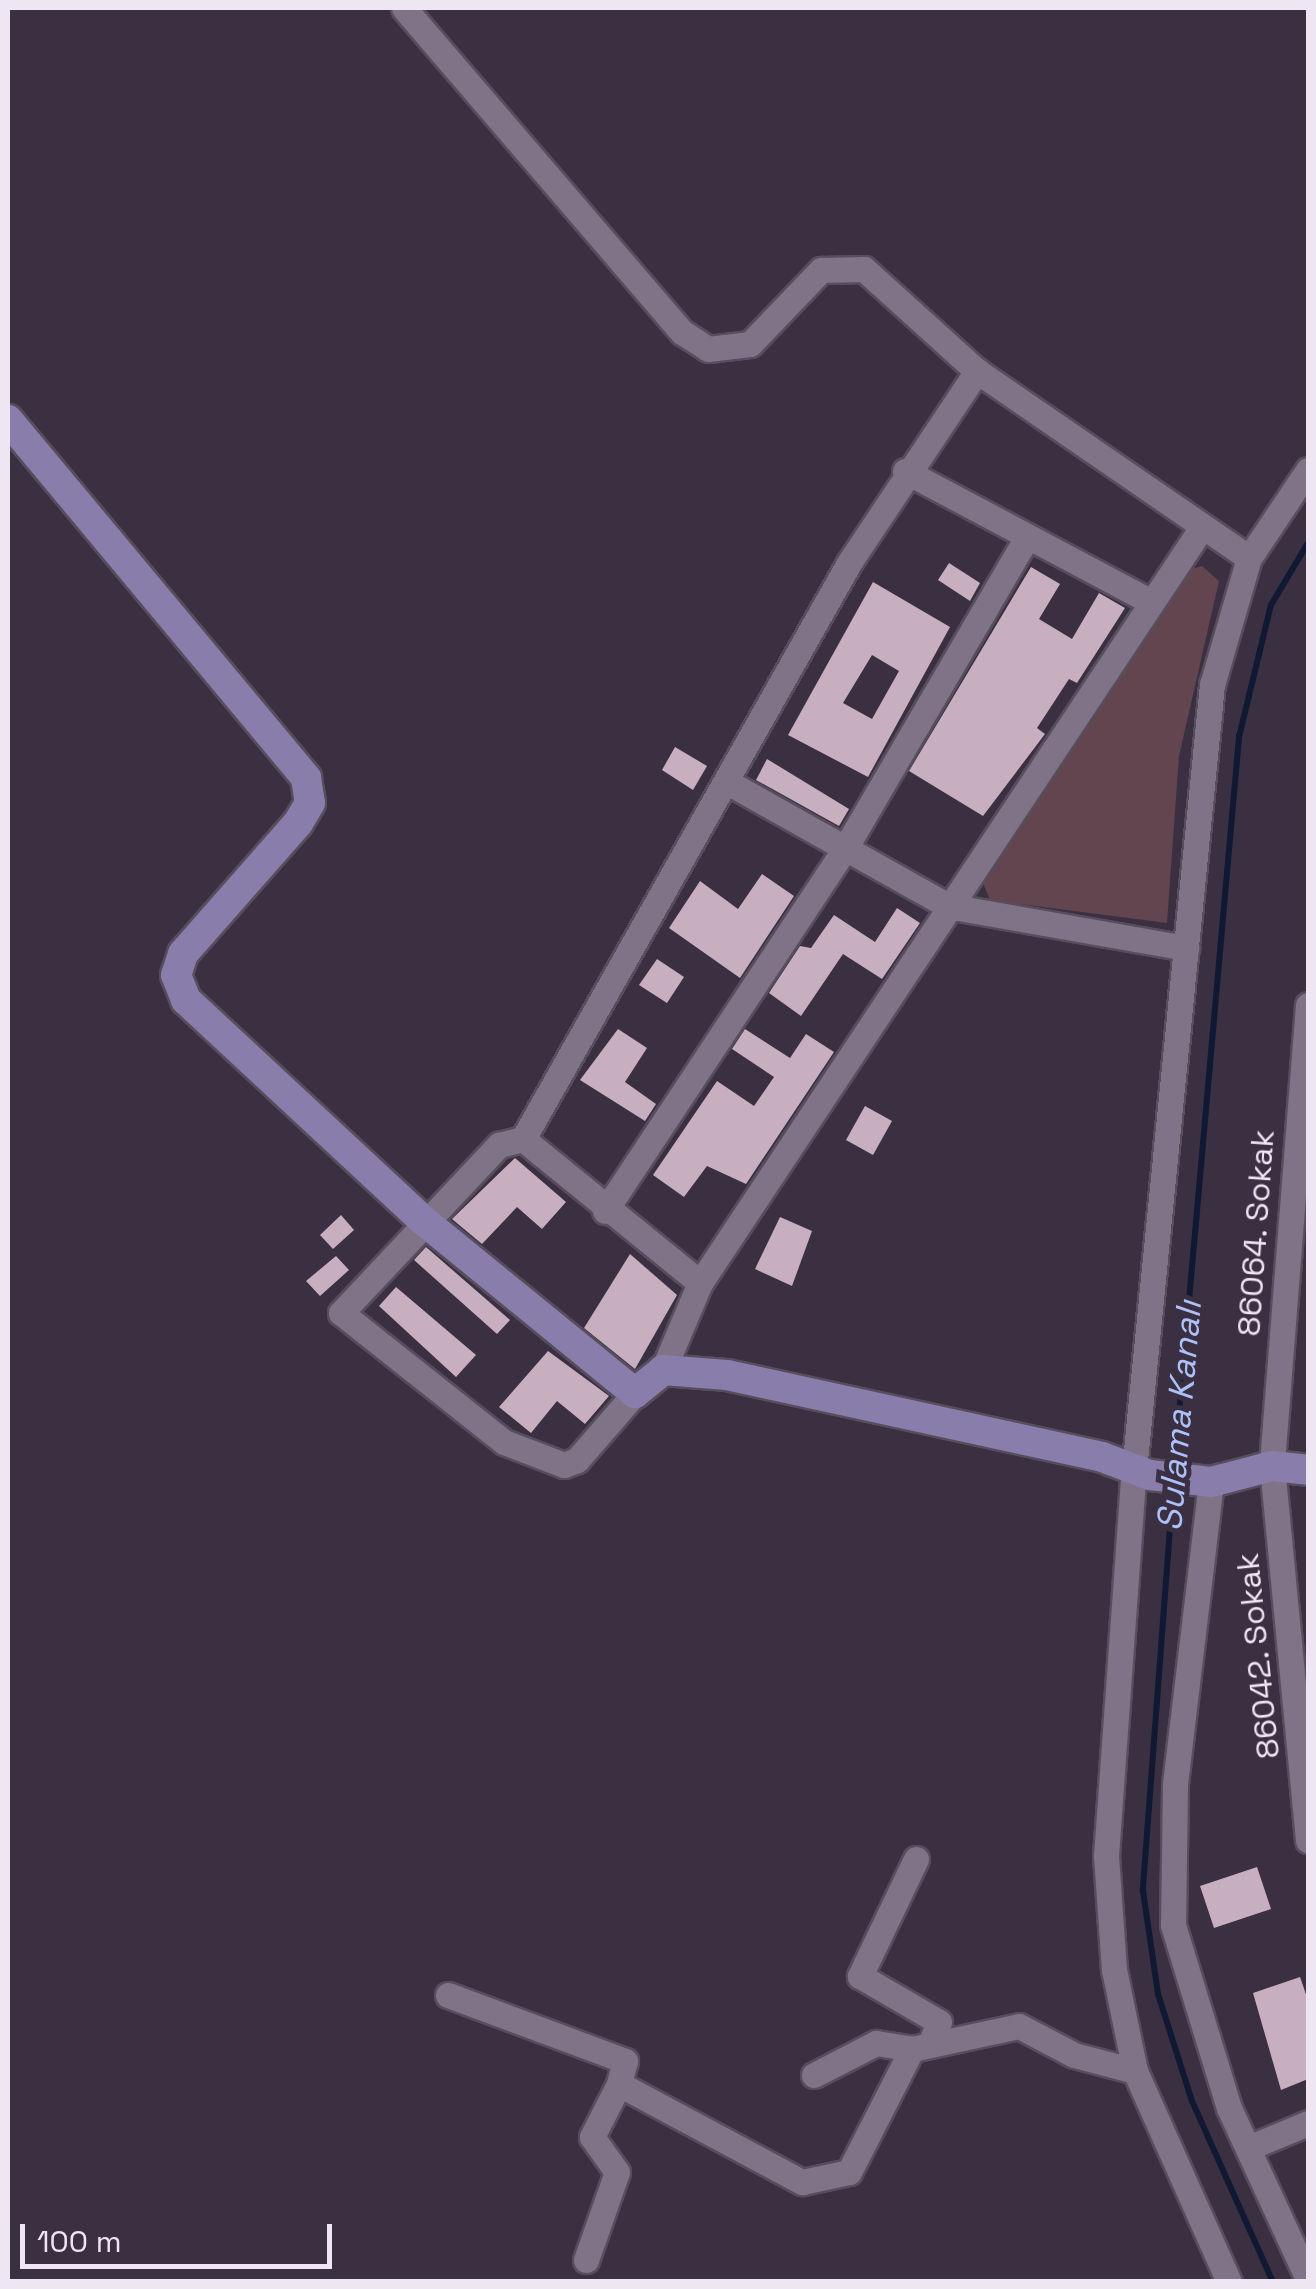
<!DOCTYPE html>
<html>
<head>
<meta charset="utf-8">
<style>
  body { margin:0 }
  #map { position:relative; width:1316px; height:2289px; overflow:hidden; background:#3b2f42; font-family:"Space Grotesk",sans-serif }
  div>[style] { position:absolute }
  .green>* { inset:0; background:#62454e }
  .stream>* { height:6px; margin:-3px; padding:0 3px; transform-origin:3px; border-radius:3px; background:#111832 }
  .building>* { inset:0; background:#c8afc0 }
  .roads { filter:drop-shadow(2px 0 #574d5d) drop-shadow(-2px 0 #574d5d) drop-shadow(0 2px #574d5d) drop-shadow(0 -2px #574d5d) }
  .minor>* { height:25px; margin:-12.5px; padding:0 12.5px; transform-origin:12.5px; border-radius:12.5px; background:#807287 }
  .major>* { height:30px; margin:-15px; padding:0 15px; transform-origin:15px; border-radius:15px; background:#897dab }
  span { translate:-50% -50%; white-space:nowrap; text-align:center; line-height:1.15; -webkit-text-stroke:10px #3b2f42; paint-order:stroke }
  .street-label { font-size:32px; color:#eee6f2 }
  .water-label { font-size:35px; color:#adc1f8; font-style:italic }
  .frame { position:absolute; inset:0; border:10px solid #eee6f2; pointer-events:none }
  .scale { position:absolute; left:20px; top:2224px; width:312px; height:45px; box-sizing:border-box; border:5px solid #eee6f2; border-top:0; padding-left:12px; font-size:30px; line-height:35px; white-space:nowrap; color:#eee6f2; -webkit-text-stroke:8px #3b2f42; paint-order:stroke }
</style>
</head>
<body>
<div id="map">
  <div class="green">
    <i style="clip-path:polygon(1202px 566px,1219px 581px,1179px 756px,1167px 923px,990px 900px,983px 883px,1177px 573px)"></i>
  </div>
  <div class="stream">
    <i style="left:1174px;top:1470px;width:736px;rotate:-84.93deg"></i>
    <i style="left:1239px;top:737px;width:136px;rotate:-76.4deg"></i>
    <i style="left:1271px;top:605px;width:72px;rotate:-59.2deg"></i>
    <i style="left:1173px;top:1488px;width:404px;rotate:94.3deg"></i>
    <i style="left:1143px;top:1891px;width:104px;rotate:81.7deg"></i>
    <i style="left:1158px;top:1994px;width:112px;rotate:72.4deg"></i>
    <i style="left:1192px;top:2101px;width:198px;rotate:65.9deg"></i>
  </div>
  <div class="building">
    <i style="clip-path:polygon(949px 563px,980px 583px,970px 601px,938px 580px)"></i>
    <i style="clip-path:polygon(1031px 567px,1060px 584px,1039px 619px,1072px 639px,1099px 593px,1125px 608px,1077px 683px,1069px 679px,1037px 728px,1045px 734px,983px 816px,909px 771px)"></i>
    <i style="clip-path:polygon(evenodd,873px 582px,950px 627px,868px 777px,788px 735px,873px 582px,872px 655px,899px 671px,872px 719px,843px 703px,872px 655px)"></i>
    <i style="clip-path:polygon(675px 747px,707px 766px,693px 790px,662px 770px)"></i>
    <i style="clip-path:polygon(767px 759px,849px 809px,839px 826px,756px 780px)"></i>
    <i style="clip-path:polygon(762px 874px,794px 896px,740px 978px,669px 928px,700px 881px,738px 909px)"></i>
    <i style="clip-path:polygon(897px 908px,920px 923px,882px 979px,843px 954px,801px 1016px,769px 993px,800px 946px,811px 948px,834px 915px,875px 942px)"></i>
    <i style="clip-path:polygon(657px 959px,684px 977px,667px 1003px,639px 985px)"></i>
    <i style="clip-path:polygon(618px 1029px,647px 1048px,625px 1082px,656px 1104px,645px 1121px,580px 1080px)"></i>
    <i style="clip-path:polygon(745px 1029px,790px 1058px,806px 1034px,834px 1052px,746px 1184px,707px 1166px,684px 1197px,653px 1175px,717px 1081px,754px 1106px,774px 1077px,732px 1049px)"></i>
    <i style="clip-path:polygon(865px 1106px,892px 1121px,873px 1155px,846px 1140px)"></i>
    <i style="clip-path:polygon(515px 1158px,566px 1202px,542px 1229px,517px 1207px,482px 1244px,452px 1219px)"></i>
    <i style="clip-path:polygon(341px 1215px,354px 1230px,333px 1249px,320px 1235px)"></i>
    <i style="clip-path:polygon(780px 1217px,812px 1231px,792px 1286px,755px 1269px)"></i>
    <i style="clip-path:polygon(426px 1247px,510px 1320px,497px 1334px,414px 1260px)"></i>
    <i style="clip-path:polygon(630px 1254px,677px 1295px,635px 1369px,584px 1328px)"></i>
    <i style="clip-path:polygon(336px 1256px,349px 1270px,320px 1296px,306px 1281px)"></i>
    <i style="clip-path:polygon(396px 1287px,476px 1355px,456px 1377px,379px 1306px)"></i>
    <i style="clip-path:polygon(548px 1351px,609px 1396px,585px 1424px,557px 1401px,531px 1433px,499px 1407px)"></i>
    <i style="clip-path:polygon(1257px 1867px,1271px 1909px,1214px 1928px,1200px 1886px)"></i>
    <i style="clip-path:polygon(1300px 1977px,1308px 2000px,1308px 2079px,1281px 2090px,1253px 1993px)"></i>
  </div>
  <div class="roads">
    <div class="minor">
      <i style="left:404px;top:8px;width:427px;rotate:49.4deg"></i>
      <i style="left:682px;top:332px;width:31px;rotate:33deg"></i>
      <i style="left:708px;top:349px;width:42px;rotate:-6.8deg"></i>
      <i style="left:750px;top:344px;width:103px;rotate:-46.2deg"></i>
      <i style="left:821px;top:270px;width:43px;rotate:-1.3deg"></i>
      <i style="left:864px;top:269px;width:152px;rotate:42.1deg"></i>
      <i style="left:977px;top:371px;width:330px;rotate:34.5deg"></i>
      <i style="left:905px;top:471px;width:279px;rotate:28deg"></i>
      <i style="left:729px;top:783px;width:251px;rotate:29.3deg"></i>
      <i style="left:948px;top:906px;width:242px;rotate:10deg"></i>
      <i style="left:1308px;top:1005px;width:462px;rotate:94.5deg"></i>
      <i style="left:1272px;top:1466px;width:376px;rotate:84.5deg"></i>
      <i style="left:523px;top:1139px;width:228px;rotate:39.1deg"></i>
      <i style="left:605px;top:1211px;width:431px;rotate:-56.5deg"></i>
      <i style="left:843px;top:852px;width:365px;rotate:-59.7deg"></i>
      <i style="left:663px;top:1370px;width:95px;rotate:-67deg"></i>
      <i style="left:700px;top:1283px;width:907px;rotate:-56.41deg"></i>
      <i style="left:635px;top:1393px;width:89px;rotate:130.9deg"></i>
      <i style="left:577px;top:1460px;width:14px;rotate:159deg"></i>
      <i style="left:564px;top:1465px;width:64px;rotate:-159deg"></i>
      <i style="left:504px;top:1442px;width:208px;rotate:-141.6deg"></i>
      <i style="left:341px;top:1313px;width:231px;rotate:-46.8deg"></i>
      <i style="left:499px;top:1145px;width:25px;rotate:-14deg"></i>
      <i style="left:523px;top:1139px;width:662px;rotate:-60.49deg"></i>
      <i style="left:849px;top:563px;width:231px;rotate:-56.3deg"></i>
      <i style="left:1211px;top:1482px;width:305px;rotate:96.8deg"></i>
      <i style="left:1175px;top:1785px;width:140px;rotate:90.8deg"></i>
      <i style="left:1173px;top:1925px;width:191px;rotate:73deg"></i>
      <i style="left:1229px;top:2108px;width:188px;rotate:65.2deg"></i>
      <i style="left:916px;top:1859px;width:130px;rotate:115.6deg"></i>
      <i style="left:860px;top:1976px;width:91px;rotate:30.2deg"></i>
      <i style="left:939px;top:2022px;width:24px;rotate:112deg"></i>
      <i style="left:448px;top:1995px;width:189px;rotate:20.4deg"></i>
      <i style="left:625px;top:2061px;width:24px;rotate:105deg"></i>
      <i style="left:619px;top:2084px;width:208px;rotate:28.2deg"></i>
      <i style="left:802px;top:2182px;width:48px;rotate:-12deg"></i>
      <i style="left:849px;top:2172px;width:138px;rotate:-62.9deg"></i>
      <i style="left:912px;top:2049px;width:109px;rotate:-12.1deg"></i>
      <i style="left:1019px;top:2026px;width:62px;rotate:27.8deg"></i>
      <i style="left:1074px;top:2055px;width:63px;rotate:14.7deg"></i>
      <i style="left:814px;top:2075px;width:70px;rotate:-27.3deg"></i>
      <i style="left:876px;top:2043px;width:36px;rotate:9deg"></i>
      <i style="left:1248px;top:2148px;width:65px;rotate:-22.6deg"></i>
      <i style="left:586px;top:2260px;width:93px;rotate:-70.6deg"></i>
      <i style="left:617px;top:2172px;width:43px;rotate:-125.5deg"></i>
      <i style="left:592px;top:2137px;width:59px;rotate:-63deg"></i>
      <i style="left:1229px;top:2282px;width:231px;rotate:-114deg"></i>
      <i style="left:1135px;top:2071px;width:103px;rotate:-101.7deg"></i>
      <i style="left:1114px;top:1970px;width:114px;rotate:-94deg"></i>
      <i style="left:1106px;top:1856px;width:387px;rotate:-85.9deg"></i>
      <i style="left:1134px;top:1470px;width:789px;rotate:-84.33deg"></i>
      <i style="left:1212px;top:685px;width:132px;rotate:-73.8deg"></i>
      <i style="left:1249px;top:558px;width:106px;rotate:-56.2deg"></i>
    </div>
    <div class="major">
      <i style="left:8px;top:420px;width:466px;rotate:50.2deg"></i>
      <i style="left:306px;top:778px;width:25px;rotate:81deg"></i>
      <i style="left:310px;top:803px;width:23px;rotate:121deg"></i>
      <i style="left:298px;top:823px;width:174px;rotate:131.3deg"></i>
      <i style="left:183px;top:954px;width:22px;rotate:108deg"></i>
      <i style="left:176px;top:975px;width:27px;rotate:68deg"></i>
      <i style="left:186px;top:1000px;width:325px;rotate:42.9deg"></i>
      <i style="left:424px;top:1221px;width:272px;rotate:39.2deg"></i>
      <i style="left:635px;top:1393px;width:36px;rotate:-39deg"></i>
      <i style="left:663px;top:1370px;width:64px;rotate:4.5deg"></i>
      <i style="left:727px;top:1375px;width:384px;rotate:12.3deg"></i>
      <i style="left:1102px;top:1457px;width:51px;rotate:20.6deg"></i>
      <i style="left:1150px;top:1475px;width:61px;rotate:6.5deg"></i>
      <i style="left:1211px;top:1482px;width:63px;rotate:-14.7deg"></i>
      <i style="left:1272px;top:1466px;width:36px;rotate:6deg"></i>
    </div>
  </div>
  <div class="street-label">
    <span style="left:1256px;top:1233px;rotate:-86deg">86064. Sokak</span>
    <span style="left:1258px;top:1656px;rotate:-96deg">86042. Sokak</span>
  </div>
  <div class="water-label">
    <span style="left:1179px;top:1416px;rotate:-85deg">Sulama Kanalı</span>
  </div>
  <div class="frame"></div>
  <div class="scale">100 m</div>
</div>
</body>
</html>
